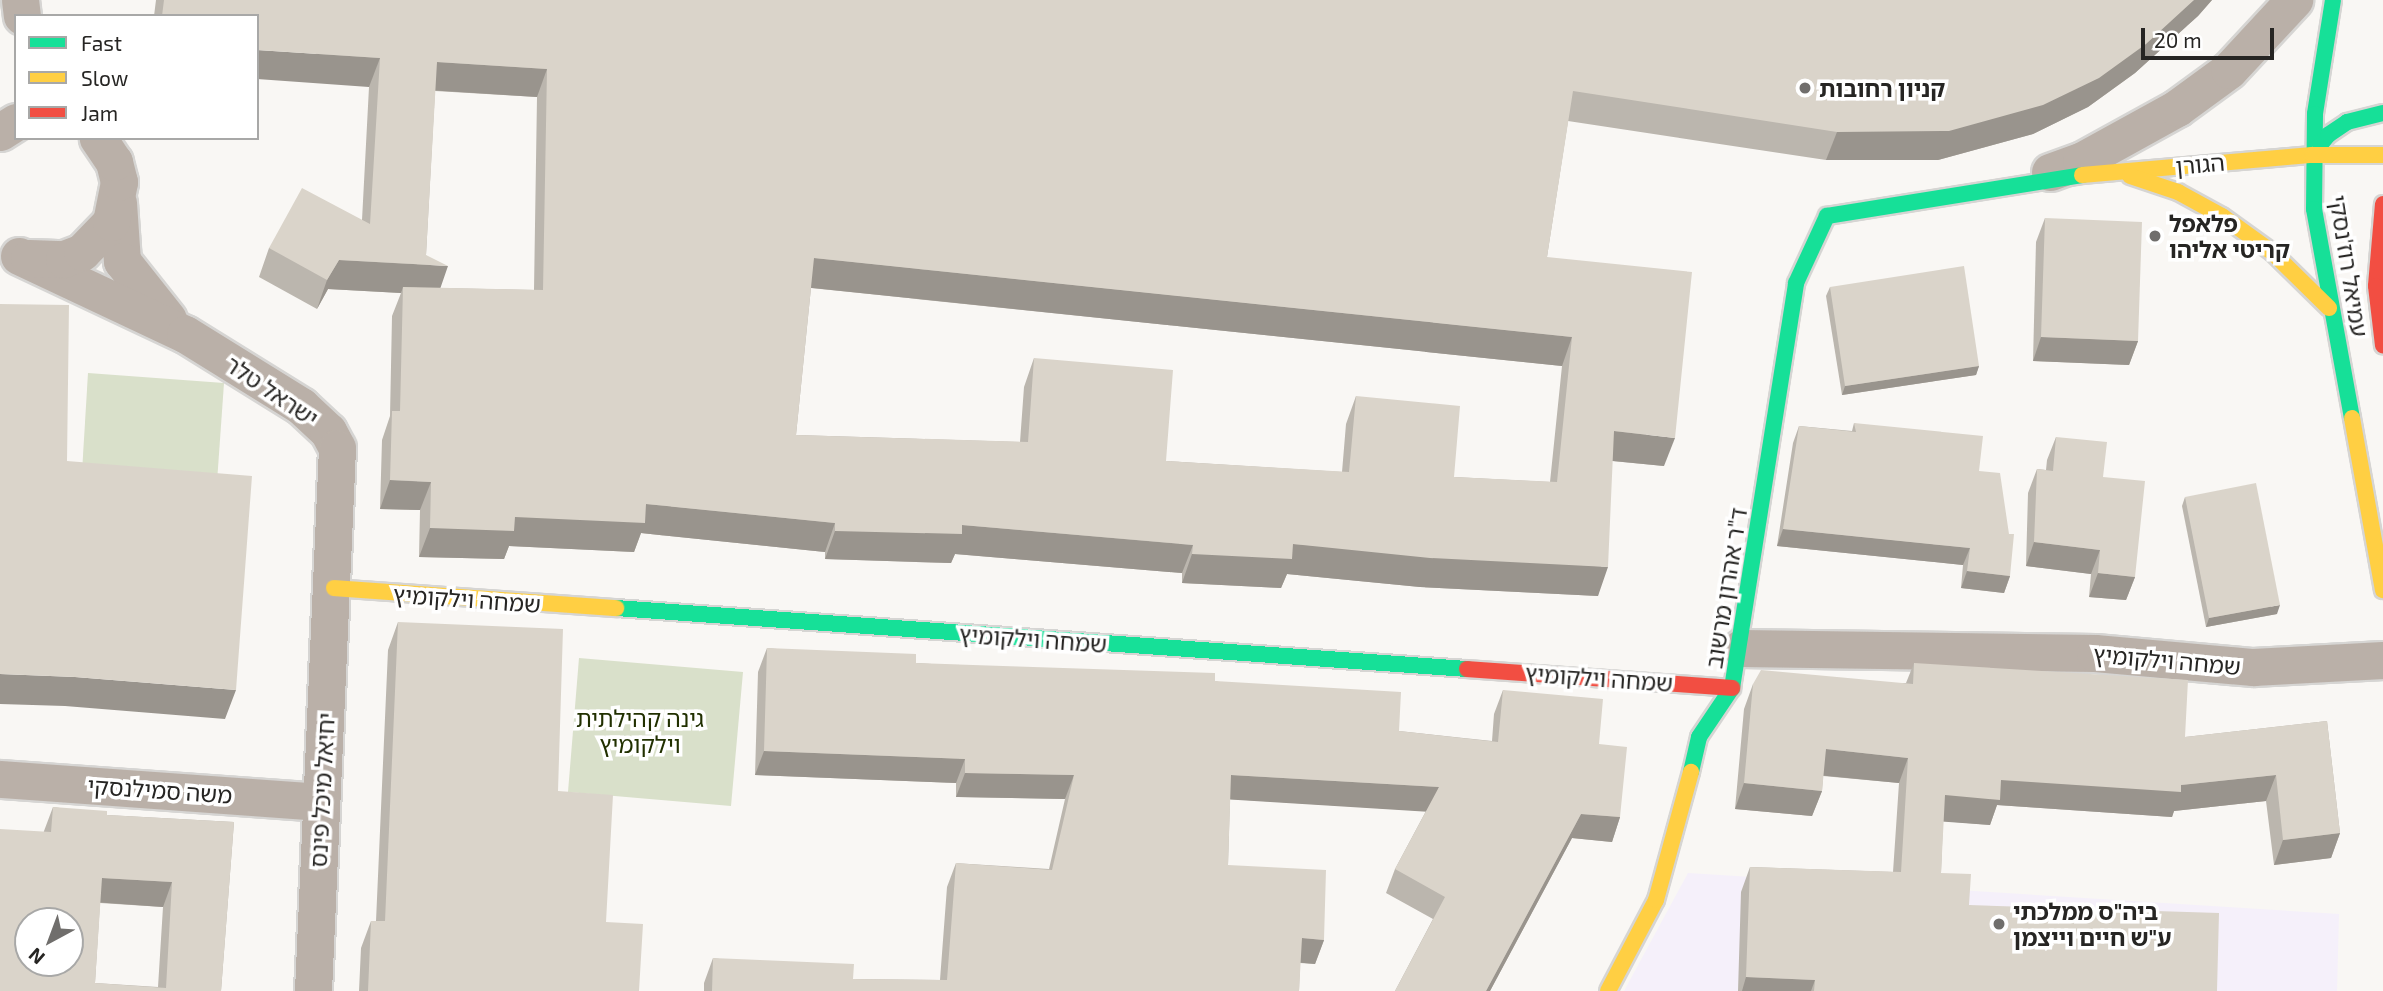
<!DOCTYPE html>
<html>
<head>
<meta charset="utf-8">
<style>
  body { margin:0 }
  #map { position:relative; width:2383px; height:991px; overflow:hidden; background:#f9f7f4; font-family:"Exo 2","Noto Sans Hebrew",sans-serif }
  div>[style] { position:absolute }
  .education>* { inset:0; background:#f5f0fa }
  .green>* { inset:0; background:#d9e0ca }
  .roads { filter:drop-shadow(2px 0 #d6d5d3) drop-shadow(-2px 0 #d6d5d3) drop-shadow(0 2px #d6d5d3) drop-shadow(0 -2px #d6d5d3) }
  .street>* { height:37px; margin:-18.5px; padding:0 18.5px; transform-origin:18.5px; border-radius:18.5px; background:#bab0a8 }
  .fast>* { height:16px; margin:-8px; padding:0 8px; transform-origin:8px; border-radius:8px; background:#16e098 }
  .slow>* { height:16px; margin:-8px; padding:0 8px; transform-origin:8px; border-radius:8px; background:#ffcf43 }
  .jam>* { height:16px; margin:-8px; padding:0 8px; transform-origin:8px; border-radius:8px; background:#f24e42 }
  .wall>* { inset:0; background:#bbb6ae }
  .shaded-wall>* { inset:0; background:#99948d }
  .building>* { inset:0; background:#dad4ca }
  .dots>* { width:19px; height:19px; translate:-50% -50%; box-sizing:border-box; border:4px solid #fff; border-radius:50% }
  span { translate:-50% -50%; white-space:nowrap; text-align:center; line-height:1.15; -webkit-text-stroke:7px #fff; paint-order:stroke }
  .poi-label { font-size:23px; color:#262523; font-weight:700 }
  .left { translate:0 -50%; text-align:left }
  .street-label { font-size:23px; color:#262523 }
  .park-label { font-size:23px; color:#213000 }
  .legend { position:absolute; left:14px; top:14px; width:245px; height:126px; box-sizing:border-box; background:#fff; border:2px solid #a8a8a7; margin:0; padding:9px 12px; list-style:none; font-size:21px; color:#262523 }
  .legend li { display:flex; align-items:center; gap:14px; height:35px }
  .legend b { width:35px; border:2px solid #a8a8a7 }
  .north { position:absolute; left:14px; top:907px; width:70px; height:70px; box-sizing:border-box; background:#fff; border:2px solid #a8a8a7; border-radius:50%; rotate:221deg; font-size:19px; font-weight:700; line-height:28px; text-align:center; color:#262523 }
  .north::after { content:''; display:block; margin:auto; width:24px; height:32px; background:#706e6c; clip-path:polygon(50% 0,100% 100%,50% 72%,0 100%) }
  .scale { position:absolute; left:2141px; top:28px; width:133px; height:32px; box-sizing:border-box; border:4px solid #262523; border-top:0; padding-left:9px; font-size:21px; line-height:24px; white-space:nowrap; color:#262523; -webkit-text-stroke:5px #fff; paint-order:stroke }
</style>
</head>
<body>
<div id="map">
  <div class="education">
    <i style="clip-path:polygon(1688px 873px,2339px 914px,2337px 991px,1624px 991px)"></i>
  </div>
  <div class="green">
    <i style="clip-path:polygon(88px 373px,224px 383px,217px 482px,82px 472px)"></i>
    <i style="clip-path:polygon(579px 658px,743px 672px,731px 806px,568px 792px)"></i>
  </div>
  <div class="roads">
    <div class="street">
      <i style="left:20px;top:0;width:16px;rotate:83deg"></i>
      <i style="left:0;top:132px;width:19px;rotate:-32deg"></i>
      <i style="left:2050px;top:172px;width:33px;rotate:-20deg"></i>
      <i style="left:2081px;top:161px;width:110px;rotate:-28.9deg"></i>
      <i style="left:2177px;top:108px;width:64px;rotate:-36.2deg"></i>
      <i style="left:2229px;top:70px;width:96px;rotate:-47.1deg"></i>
      <i style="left:118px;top:203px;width:58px;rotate:86.1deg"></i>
      <i style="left:122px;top:261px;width:74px;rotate:51.6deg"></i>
      <i style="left:19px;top:256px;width:183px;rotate:25.2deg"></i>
      <i style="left:185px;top:334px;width:137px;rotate:31.8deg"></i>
      <i style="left:301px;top:406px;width:37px;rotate:43deg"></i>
      <i style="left:328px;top:431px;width:19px;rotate:62deg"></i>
      <i style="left:337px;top:448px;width:544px;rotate:92.53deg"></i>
      <i style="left:29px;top:258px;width:35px;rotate:2deg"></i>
      <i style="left:64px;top:259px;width:19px;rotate:-21deg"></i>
      <i style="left:82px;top:252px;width:42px;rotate:-46deg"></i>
      <i style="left:111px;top:222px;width:41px;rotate:-78.7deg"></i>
      <i style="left:119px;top:182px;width:21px;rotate:-104deg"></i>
      <i style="left:114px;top:162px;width:29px;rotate:-124deg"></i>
      <i style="left:1741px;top:648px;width:354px;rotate:0.8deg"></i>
      <i style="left:2095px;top:653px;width:159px;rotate:5.1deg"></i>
      <i style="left:2253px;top:667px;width:130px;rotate:-3.1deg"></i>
      <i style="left:0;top:779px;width:321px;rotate:4.1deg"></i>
    </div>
    <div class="fast">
      <i style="left:2333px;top:0;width:115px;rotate:99deg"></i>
      <i style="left:2315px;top:114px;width:95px;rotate:90.6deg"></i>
      <i style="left:2314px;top:209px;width:212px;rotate:79.7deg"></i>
      <i style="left:2312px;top:155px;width:26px;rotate:-51deg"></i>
      <i style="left:2328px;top:135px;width:23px;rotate:-34deg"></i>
      <i style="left:2347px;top:122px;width:37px;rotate:-14deg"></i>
      <i style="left:616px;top:608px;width:853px;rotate:4.1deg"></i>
      <i style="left:1691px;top:772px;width:36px;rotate:-77deg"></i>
      <i style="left:1699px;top:737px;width:59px;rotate:-56deg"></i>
      <i style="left:1732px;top:688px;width:410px;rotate:-81deg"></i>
      <i style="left:1796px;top:283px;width:74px;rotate:-65.2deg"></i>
      <i style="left:1827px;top:216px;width:258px;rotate:-9.1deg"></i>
    </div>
    <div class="slow">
      <i style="left:2082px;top:175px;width:231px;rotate:-5deg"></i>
      <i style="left:2312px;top:155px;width:71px"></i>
      <i style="left:2130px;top:176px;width:51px;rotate:18.4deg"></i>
      <i style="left:2178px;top:192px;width:50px;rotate:28.6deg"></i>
      <i style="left:2222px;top:216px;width:62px;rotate:35.8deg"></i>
      <i style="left:2272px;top:252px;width:80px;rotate:44.5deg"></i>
      <i style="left:2352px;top:418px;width:175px;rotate:79.8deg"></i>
      <i style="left:334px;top:588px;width:283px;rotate:4.1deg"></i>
      <i style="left:1608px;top:991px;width:103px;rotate:-62.2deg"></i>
      <i style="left:1656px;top:900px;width:133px;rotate:-74.7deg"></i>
    </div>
    <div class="jam">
      <i style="left:2383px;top:204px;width:82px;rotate:94.9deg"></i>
      <i style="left:2376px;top:286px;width:60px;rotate:83.3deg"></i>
      <i style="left:1467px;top:669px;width:266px;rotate:4.1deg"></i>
    </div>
  </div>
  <div class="wall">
    <i style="clip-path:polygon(evenodd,156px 0,2212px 0,2198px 16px,2135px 73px,2088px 107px,2033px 134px,1938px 160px,1826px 160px,1568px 121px,1547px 257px,1664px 466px,1612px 461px,1598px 596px,1420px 587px,1287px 574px,1281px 588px,1182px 583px,1182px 573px,955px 554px,951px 563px,825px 559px,825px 552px,641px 533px,634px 552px,509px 546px,504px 559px,419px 557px,420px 510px,380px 509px,382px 440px,390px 416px,392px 316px,401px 293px,328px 289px,317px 309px,259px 277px,269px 248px,362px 220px,369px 87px,257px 16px,154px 16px,156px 0,435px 91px,537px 97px,534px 290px,440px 288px,426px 255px,435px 91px,156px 0,811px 288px,1562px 366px,1550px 482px,1454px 477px,1356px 396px,1346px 424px,1342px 472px,1166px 461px,1034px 358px,1024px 387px,1020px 442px,796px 435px,811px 288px)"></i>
    <i style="clip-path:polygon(2045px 218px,2138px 341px,2129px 365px,2033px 361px,2036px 242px)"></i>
    <i style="clip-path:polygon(1830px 287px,1979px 366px,1976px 375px,1842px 395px,1826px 296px)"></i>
    <i style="clip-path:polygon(1854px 423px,1979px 471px,2010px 576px,2004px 593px,1961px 588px,1963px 565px,1777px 546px,1793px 443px,1799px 426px,1852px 431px)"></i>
    <i style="clip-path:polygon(2056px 437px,2103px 477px,2135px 577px,2126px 600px,2089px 597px,2091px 574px,2026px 566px,2028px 493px,2037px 469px,2046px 470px,2047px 460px)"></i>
    <i style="clip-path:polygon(2185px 497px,2277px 614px,2206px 627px,2182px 506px)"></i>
    <i style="clip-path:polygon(398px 622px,558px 791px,606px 922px,639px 991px,359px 991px,361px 948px,371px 921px,376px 921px,388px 650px)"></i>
    <i style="clip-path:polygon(767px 648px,916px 663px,1215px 681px,1399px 731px,1492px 741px,1494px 714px,1503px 690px,1599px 744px,1620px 817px,1612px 842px,1572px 838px,1490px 991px,1395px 991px,1433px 919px,1386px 893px,1395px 869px,1426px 811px,1230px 799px,1228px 865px,1324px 940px,1315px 964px,1300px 963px,1299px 991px,704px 991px,704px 983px,713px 958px,853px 979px,940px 980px,947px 887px,956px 863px,1049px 869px,1065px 799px,956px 797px,956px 783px,755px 775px,758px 672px)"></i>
    <i style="clip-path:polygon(1914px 663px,2185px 737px,2327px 721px,2340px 833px,2331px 858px,2274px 865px,2266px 801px,2174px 811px,2172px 817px,1997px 805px,1990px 825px,1943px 821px,1941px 873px,1969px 905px,2217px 991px,1738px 991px,1741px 892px,1750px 867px,1893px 872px,1899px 783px,1823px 776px,1822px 791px,1812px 816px,1735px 809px,1744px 709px,1753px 684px,1906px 683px)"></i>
    <i style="clip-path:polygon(evenodd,53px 807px,107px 815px,234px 822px,221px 991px,0 991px,44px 831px,53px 807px,100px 903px,163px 907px,158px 987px,95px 983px,100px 903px)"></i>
  </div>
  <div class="shaded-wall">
    <i style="clip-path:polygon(2194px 0,2212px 0,2198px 16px,2135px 73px,2088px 107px,2033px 134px,1938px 160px,1826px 160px,1837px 132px)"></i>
    <i style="clip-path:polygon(257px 50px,380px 58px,369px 87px,257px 79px)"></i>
    <i style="clip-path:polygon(437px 62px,547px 69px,537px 97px,427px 90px)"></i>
    <i style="clip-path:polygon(814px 258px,1572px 337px,1562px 366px,803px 287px)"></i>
    <i style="clip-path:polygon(339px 260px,448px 266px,438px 295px,403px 287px,401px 293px,328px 289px,317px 309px,327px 280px)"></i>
    <i style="clip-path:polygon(2041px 337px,2138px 341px,2129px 365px,2033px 361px)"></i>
    <i style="clip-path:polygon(1979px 366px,1976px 375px,1842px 395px,1845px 386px)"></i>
    <i style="clip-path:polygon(1614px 431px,1675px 438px,1664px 466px,1603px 460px)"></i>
    <i style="clip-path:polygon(390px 480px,431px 482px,420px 510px,380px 509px)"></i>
    <i style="clip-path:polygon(646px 504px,835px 523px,825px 552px,641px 533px,634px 552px,509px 546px,504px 559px,419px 557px,430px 528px,515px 517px)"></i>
    <i style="clip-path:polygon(962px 525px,1193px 545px,1182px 573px,955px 554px,951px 563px,825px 559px,835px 531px)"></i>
    <i style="clip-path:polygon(1783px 529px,1970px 548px,1963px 565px,1777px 546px)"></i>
    <i style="clip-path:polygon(2034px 542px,2100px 550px,2091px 574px,2026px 566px)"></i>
    <i style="clip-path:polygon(1293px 544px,1608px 567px,1598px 596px,1420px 587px,1287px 574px,1281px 588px,1182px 583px,1192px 554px)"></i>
    <i style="clip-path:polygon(1967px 571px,2010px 576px,2004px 593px,1961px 588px)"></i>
    <i style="clip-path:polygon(2098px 573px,2135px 577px,2126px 600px,2089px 597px)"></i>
    <i style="clip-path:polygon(2280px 605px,2277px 614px,2206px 627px,2209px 618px)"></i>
    <i style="clip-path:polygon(0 674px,75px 677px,236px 690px,225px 719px,65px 706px,0 704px)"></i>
    <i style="clip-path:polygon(1826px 749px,1908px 758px,1899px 783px,1817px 775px)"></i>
    <i style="clip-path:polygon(764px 751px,965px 759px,956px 783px,755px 775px)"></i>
    <i style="clip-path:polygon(965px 773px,1074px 775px,1065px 799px,956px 797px)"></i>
    <i style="clip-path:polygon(1231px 775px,1439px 787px,1431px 812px,1222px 799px)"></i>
    <i style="clip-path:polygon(2276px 775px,2266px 801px,2174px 811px,2172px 817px,1997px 805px,1990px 825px,1935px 821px,1945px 795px,2001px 780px,2181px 785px)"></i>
    <i style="clip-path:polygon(1744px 783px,1822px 791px,1812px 816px,1735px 809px)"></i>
    <i style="clip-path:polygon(1581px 814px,1620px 817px,1612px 842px,1572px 838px,1490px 991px,1486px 991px)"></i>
    <i style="clip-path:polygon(2340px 833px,2331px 858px,2274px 865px,2283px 840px)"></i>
    <i style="clip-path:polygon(102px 878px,172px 882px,163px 907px,93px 902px)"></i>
    <i style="clip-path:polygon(1302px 938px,1324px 940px,1315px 964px,1293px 962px)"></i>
    <i style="clip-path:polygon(1746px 977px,1815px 980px,1811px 991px,1742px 991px)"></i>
  </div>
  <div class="building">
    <i style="clip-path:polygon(evenodd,164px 0,2194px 0,2146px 44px,2099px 78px,2043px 105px,1949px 131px,1837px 132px,1573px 91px,1547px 257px,1692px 272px,1675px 438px,1614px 431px,1608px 567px,1430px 558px,1293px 544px,1292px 559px,1192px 554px,1193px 545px,962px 525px,962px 534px,835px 531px,835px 523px,646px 504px,645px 523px,515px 517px,514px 531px,430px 528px,431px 482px,390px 480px,392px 411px,400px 411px,403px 287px,543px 290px,547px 69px,437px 62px,426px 255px,448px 266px,339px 260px,327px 280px,269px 248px,302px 188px,370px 224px,380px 58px,257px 50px,257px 16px,162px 16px,164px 0,814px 258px,1572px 337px,1557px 482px,1454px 477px,1460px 406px,1356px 396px,1349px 472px,1166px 461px,1173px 370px,1034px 358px,1028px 442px,796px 435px,814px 258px)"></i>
    <i style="clip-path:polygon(2045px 218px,2142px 222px,2138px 341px,2041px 337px)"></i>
    <i style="clip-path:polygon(1964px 266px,1979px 366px,1845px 386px,1830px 287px)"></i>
    <i style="clip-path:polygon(0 304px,69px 305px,67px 461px,252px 476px,236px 690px,75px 677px,0 674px)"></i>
    <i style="clip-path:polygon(1854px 423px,1983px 436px,1979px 471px,2000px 473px,2009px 534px,2014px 534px,2010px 576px,1967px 571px,1970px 548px,1783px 529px,1799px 426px,1856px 432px)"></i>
    <i style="clip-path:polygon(2056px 437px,2107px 442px,2103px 477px,2145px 481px,2135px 577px,2098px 573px,2100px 550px,2034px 542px,2037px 469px,2053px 471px)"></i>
    <i style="clip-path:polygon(2256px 483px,2280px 605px,2209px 618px,2185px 497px)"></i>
    <i style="clip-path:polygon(398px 622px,563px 629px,558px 791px,613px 795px,606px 922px,643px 924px,639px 991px,368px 991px,371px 921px,385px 921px)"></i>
    <i style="clip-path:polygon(767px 648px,916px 654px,916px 663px,1215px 673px,1215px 681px,1401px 692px,1399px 731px,1498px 742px,1503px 690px,1603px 699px,1599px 744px,1627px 747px,1620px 817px,1581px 814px,1486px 991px,1395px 991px,1445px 897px,1395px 869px,1439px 787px,1231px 775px,1228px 865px,1326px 870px,1324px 940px,1302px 938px,1299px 991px,712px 991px,713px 958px,854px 964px,853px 979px,947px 980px,956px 863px,1052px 870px,1074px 775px,965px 773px,965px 759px,764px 751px)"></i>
    <i style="clip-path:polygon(1914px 663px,2188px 680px,2185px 737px,2327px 721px,2340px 833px,2283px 840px,2276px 775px,2181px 785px,2181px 792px,2001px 780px,2000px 800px,1945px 795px,1941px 873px,1971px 874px,1969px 905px,2219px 913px,2217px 991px,1814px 991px,1815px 980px,1746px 977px,1750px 867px,1901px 872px,1908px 758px,1826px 749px,1822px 791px,1744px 783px,1753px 684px,1761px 670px,1913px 684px)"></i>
    <i style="clip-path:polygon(evenodd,53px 807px,107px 811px,107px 815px,234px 822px,221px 991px,0 991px,0 829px,51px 832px,53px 807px,102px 878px,172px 882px,166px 988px,95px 983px,102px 878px,53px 807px,28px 921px,70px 921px,70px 963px,28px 963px,28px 921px)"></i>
  </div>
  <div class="dots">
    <i style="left:1805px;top:88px;background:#706e6c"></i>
    <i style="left:2155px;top:236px;background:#706e6c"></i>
    <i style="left:1999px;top:924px;background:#706e6c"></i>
  </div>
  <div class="poi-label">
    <span class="left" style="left:1819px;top:88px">קניון רחובות</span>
    <span class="left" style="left:2169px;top:236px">פלאפל<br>קריטי אליהו</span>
    <span class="left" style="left:2013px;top:924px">ביה"ס ממלכתי<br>ע"ש חיים וייצמן</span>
  </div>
  <div class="street-label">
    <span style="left:2200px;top:164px;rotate:-5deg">הגורן</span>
    <span style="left:2349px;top:266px;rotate:81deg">עמיאל רוז'נסקי</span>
    <span style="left:272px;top:391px;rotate:34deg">ישראל טלר</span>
    <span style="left:1726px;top:588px;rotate:-81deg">ד"ר אהרון מרשוב</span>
    <span style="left:467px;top:599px;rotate:4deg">שמחה וילקומיץ</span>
    <span style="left:1033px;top:639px;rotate:4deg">שמחה וילקומיץ</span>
    <span style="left:2167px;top:660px;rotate:5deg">שמחה וילקומיץ</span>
    <span style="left:1599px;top:678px;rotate:4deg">שמחה וילקומיץ</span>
    <span style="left:160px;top:790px;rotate:4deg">משה סמילנסקי</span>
    <span style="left:322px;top:790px;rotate:-87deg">יחיאל מיכל פינס</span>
  </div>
  <div class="park-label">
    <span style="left:640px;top:731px">גינה קהילתית<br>וילקומיץ</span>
  </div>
  <ul class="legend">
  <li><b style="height:9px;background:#16e098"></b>Fast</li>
  <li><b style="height:9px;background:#ffcf43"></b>Slow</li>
  <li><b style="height:9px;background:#f24e42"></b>Jam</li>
  </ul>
  <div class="north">N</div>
  <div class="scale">20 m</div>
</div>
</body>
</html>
